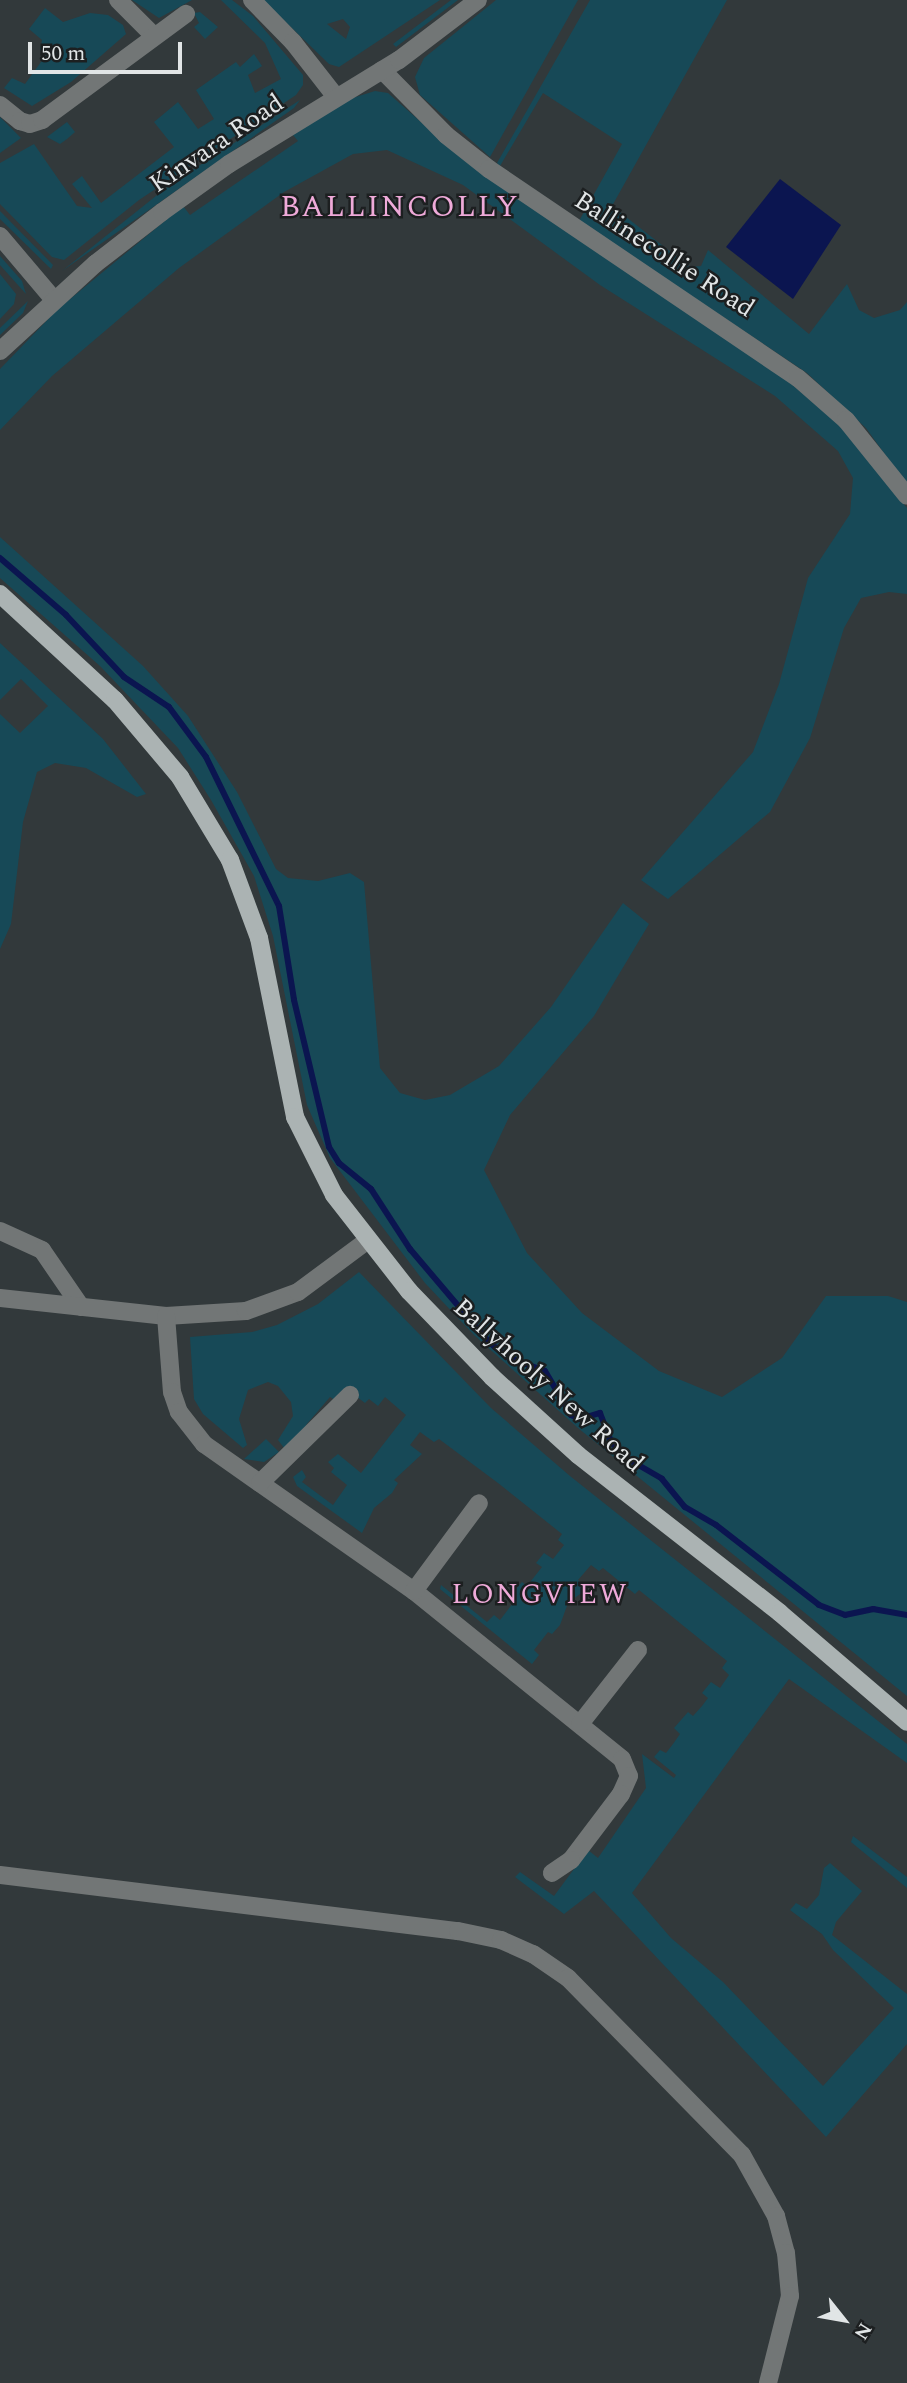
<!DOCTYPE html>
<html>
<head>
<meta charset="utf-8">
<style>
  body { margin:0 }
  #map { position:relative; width:907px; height:2383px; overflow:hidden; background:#32393b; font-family:Spectral,serif }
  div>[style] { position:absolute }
  .green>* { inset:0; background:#174957 }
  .water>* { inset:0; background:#0b1550 }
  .stream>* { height:6px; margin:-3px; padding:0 3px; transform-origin:3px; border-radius:3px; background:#0b1550 }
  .minor>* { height:18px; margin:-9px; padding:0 9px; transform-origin:9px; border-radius:9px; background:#727676 }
  .major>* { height:18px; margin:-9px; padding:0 9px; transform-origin:9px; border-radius:9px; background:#abb3b3 }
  span { translate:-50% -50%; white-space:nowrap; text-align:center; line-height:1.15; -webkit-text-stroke:5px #1c1f20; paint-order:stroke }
  .street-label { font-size:26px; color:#e1e5e6 }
  .neighbourhood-label { font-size:28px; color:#efaad9; letter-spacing:2px }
  .quarter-label { font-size:30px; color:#efaad9; letter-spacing:2px }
  .north { position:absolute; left:809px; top:2285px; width:70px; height:70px; -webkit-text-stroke:5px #1c1f20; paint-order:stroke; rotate:121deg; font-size:19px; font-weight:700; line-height:28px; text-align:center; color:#e1e5e6 }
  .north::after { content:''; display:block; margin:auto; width:24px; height:32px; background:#e1e5e6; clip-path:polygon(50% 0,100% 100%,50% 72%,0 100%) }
  .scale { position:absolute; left:28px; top:42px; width:154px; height:32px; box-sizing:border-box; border:4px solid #e1e5e6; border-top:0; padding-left:9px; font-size:21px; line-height:24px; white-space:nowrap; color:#e1e5e6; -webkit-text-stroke:5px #1c1f20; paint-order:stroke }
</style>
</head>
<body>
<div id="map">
  <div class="green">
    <i style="clip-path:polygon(132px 0,192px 0,159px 18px)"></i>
    <i style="clip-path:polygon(221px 0,232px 0,253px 16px,303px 75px,303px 85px,296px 95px,139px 200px,64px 260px,52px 257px,0 204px,0 163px,34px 144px,77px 206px,92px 208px,72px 184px,82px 176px,101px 203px,174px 147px,154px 122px,178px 102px,198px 129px,214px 119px,196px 90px,236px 62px,240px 67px,254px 54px,262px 66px,248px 75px,255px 93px,281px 79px,265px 43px)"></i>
    <i style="clip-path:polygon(evenodd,263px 0,440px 0,339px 67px,329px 64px,263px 0,343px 19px,350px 27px,346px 39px,327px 24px,343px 19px)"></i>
    <i style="clip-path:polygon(451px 0,458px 0,396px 47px,393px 44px)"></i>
    <i style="clip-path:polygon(496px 0,578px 0,490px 157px,420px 95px,415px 77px,424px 58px)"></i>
    <i style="clip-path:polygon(590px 0,727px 0,612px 206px,690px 267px,701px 266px,708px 250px,809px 334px,847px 284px,859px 310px,874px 318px,900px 310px,907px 302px,907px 485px,866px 428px,807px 373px,579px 221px,622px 144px,543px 93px,500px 166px,497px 163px)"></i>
    <i style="clip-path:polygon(45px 8px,63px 22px,90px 13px,108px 15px,123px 25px,126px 34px,71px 82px,32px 106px,4px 88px,12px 78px,25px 84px,46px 55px,40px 50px,42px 40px,29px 29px)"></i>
    <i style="clip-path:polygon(200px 12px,218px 27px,205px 39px,194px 27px,199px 23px,194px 13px)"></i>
    <i style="clip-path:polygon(375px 91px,388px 93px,464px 160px,789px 382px,842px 427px,907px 508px,907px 594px,889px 592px,861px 598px,844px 628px,810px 738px,770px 812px,668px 899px,641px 880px,753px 752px,779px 684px,808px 578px,850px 514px,853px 478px,838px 451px,775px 396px,600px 285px,463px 185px,387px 150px,353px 154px,284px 192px,179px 268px,52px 376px,0 430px,0 369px,58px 309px,183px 206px,190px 215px,298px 141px,293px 135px,346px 100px)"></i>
    <i style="clip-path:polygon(300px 100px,294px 108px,62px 271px,171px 184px)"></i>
    <i style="clip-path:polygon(0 117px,21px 138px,0 153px)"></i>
    <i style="clip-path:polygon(67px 122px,75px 132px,67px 139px,60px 144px,47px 137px)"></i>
    <i style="clip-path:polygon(0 211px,53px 265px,51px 269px,0 219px)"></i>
    <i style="clip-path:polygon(0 256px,22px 281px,26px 294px,0 265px)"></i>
    <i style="clip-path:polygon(0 274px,16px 294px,14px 304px,0 319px)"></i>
    <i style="clip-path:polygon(28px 301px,23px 313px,0 335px,0 328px)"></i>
    <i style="clip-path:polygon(0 537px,143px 666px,188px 716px,237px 792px,276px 869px,288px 878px,318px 881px,350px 873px,364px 882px,380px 1068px,400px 1093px,425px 1100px,450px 1095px,499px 1066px,551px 1007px,623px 903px,649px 924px,594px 1016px,510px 1115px,484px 1170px,527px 1253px,582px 1313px,659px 1371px,722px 1397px,782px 1358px,826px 1296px,888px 1296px,907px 1302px,907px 1696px,578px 1428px,474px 1335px,425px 1283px,330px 1158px,307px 1105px,273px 936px,254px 876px,211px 800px,178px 748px,100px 666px,0 578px)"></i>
    <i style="clip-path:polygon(0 643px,103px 739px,146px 794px,137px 797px,86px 768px,55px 763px,37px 772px,23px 822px,11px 924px,0 949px,0 714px,20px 733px,48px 706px,21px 679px,0 700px)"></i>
    <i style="clip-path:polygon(359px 1272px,491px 1408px,570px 1476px,907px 1744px,907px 1763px,789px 1679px,632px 1893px,671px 1938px,723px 1982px,823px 2086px,894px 2008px,833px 1950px,822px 1934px,790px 1910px,796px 1903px,807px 1909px,819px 1895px,824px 1868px,830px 1863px,862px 1891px,836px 1922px,832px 1935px,907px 1994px,907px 2044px,826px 2137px,594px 1891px,564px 1914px,515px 1877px,520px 1872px,554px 1896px,588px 1850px,598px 1858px,646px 1788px,642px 1754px,674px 1778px,676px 1775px,654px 1757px,660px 1750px,666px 1753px,673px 1744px,680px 1734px,674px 1728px,688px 1712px,693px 1716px,702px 1706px,708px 1698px,702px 1693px,711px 1682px,720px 1688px,729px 1675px,722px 1668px,727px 1661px,639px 1590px,635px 1594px,603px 1568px,599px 1571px,591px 1565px,578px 1580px,588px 1588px,568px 1603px,560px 1625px,552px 1634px,548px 1632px,534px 1650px,539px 1655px,532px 1664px,440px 1589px,441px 1585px,487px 1622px,494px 1615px,500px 1620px,513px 1603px,507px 1599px,522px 1582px,527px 1586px,542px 1567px,536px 1563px,544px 1553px,553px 1559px,564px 1545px,558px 1540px,562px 1534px,498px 1483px,439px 1439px,434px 1442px,420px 1432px,410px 1445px,422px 1454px,394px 1480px,398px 1483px,392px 1493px,374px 1508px,362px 1533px,297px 1486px,293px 1477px,302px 1470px,306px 1477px,302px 1482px,333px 1505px,347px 1485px,331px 1472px,334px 1468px,328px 1462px,338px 1454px,361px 1473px,406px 1415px,385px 1397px,378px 1406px,369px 1399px,365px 1403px,345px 1388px,335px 1400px,330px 1397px,306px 1425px,308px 1432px,284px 1448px,278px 1440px,293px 1416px,291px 1402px,278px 1386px,268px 1382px,248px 1390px,239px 1419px,247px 1445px,243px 1448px,203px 1414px,194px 1399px,190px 1337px,252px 1332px,277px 1325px,318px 1304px)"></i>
    <i style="clip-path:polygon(266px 1439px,279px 1452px,264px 1462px,244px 1459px)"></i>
    <i style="clip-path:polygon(853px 1836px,907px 1877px,907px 1888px,851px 1842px)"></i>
  </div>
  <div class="water">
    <i style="clip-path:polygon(780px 179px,841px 225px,793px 299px,726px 247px)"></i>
  </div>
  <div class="stream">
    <i style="left:0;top:558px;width:87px;rotate:40.8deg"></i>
    <i style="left:66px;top:615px;width:85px;rotate:46.9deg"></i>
    <i style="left:124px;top:677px;width:54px;rotate:33.7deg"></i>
    <i style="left:169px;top:707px;width:62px;rotate:53.5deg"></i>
    <i style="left:206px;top:757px;width:166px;rotate:63.9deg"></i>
    <i style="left:279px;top:906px;width:95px;rotate:80.9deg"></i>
    <i style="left:294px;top:1000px;width:151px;rotate:76.6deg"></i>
    <i style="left:329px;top:1147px;width:19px;rotate:58deg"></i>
    <i style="left:339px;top:1163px;width:41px;rotate:39.1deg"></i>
    <i style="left:371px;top:1189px;width:72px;rotate:57deg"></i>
    <i style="left:410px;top:1249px;width:122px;rotate:49.7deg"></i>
    <i style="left:489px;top:1342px;width:23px;rotate:40deg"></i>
    <i style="left:507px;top:1357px;width:40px;rotate:20.2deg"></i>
    <i style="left:545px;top:1371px;width:51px;rotate:59.4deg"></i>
    <i style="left:571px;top:1415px;width:10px;rotate:24deg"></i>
    <i style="left:580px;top:1419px;width:21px;rotate:-17deg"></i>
    <i style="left:600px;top:1413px;width:31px;rotate:69deg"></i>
    <i style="left:611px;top:1442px;width:24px;rotate:45deg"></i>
    <i style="left:628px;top:1459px;width:39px;rotate:30deg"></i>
    <i style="left:662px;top:1479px;width:36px;rotate:51deg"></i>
    <i style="left:685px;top:1507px;width:36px;rotate:30deg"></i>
    <i style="left:716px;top:1525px;width:130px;rotate:37.8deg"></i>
    <i style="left:819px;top:1605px;width:28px;rotate:21deg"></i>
    <i style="left:845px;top:1615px;width:29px;rotate:-12deg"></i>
    <i style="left:873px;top:1609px;width:35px;rotate:10deg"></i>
  </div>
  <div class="minor">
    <i style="left:118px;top:0;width:49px;rotate:45deg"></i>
    <i style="left:252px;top:0;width:59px;rotate:45.7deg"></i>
    <i style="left:293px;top:42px;width:70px;rotate:52deg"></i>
    <i style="left:382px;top:70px;width:91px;rotate:45.4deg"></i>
    <i style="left:446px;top:135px;width:55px;rotate:38.3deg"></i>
    <i style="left:489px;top:169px;width:373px;rotate:34.1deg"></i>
    <i style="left:798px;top:378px;width:64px;rotate:41.2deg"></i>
    <i style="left:846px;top:420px;width:97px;rotate:51.2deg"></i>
    <i style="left:0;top:105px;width:26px;rotate:39deg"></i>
    <i style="left:20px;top:121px;width:10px;rotate:17deg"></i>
    <i style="left:30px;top:124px;width:13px;rotate:-18deg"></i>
    <i style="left:42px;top:120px;width:179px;rotate:-36.4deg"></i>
    <i style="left:0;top:236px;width:84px;rotate:49.8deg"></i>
    <i style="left:0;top:351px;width:129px;rotate:-42.5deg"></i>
    <i style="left:95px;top:264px;width:85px;rotate:-37.8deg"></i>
    <i style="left:162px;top:212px;width:82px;rotate:-35.6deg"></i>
    <i style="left:229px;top:164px;width:199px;rotate:-31.5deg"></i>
    <i style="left:399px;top:60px;width:99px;rotate:-37.2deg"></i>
    <i style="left:0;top:1231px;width:46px;rotate:24.3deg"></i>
    <i style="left:42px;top:1250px;width:69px;rotate:55.6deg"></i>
    <i style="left:0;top:1298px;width:167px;rotate:6.2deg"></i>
    <i style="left:166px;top:1316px;width:80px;rotate:-3.6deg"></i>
    <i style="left:246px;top:1311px;width:55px;rotate:-20.1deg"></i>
    <i style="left:298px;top:1292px;width:87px;rotate:-36.6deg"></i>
    <i style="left:166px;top:1316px;width:76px;rotate:85.5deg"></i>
    <i style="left:172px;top:1392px;width:21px;rotate:71deg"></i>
    <i style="left:179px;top:1412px;width:41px;rotate:52deg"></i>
    <i style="left:204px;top:1444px;width:256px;rotate:35deg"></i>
    <i style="left:414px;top:1591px;width:267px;rotate:38.9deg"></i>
    <i style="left:622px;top:1759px;width:18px;rotate:68deg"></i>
    <i style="left:629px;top:1776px;width:20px;rotate:114deg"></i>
    <i style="left:621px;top:1794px;width:83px;rotate:127.1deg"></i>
    <i style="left:571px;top:1860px;width:23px;rotate:146deg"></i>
    <i style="left:260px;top:1483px;width:126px;rotate:-44.4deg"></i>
    <i style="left:414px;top:1591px;width:109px;rotate:-53.5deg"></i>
    <i style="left:580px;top:1724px;width:94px;rotate:-51.9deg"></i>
    <i style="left:0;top:1875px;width:461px;rotate:7deg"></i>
    <i style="left:458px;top:1931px;width:44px;rotate:11.8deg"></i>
    <i style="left:501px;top:1940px;width:35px;rotate:24deg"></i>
    <i style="left:533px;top:1954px;width:42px;rotate:34.4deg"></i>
    <i style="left:568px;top:1978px;width:248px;rotate:45.5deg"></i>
    <i style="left:742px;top:2155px;width:70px;rotate:60.9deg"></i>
    <i style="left:776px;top:2216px;width:38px;rotate:75deg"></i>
    <i style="left:786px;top:2253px;width:43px;rotate:84.7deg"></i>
    <i style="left:790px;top:2296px;width:90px;rotate:104.2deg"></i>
  </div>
  <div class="major">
    <i style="left:0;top:594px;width:156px;rotate:42.7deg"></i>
    <i style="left:115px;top:700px;width:101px;rotate:49.8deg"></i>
    <i style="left:180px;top:777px;width:97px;rotate:58.9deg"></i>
    <i style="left:230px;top:860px;width:83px;rotate:69.6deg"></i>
    <i style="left:259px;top:938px;width:183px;rotate:78.6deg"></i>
    <i style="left:295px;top:1117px;width:87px;rotate:63.4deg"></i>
    <i style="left:334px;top:1195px;width:122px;rotate:52deg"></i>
    <i style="left:409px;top:1291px;width:120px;rotate:46deg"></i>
    <i style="left:492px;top:1377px;width:116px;rotate:42.2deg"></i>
    <i style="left:578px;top:1455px;width:256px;rotate:38deg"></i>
    <i style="left:780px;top:1613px;width:167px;rotate:40.6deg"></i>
  </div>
  <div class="street-label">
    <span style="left:217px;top:144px;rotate:-34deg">Kinvara Road</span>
    <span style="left:664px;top:255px;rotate:33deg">Ballinecollie Road</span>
    <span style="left:548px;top:1386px;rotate:42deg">Ballyhooly New Road</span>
  </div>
  <div class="neighbourhood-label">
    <span style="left:540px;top:1595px">LONGVIEW</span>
  </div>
  <div class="quarter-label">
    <span style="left:400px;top:207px">BALLINCOLLY</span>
  </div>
  <div class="north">N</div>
  <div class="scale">50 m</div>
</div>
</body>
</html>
